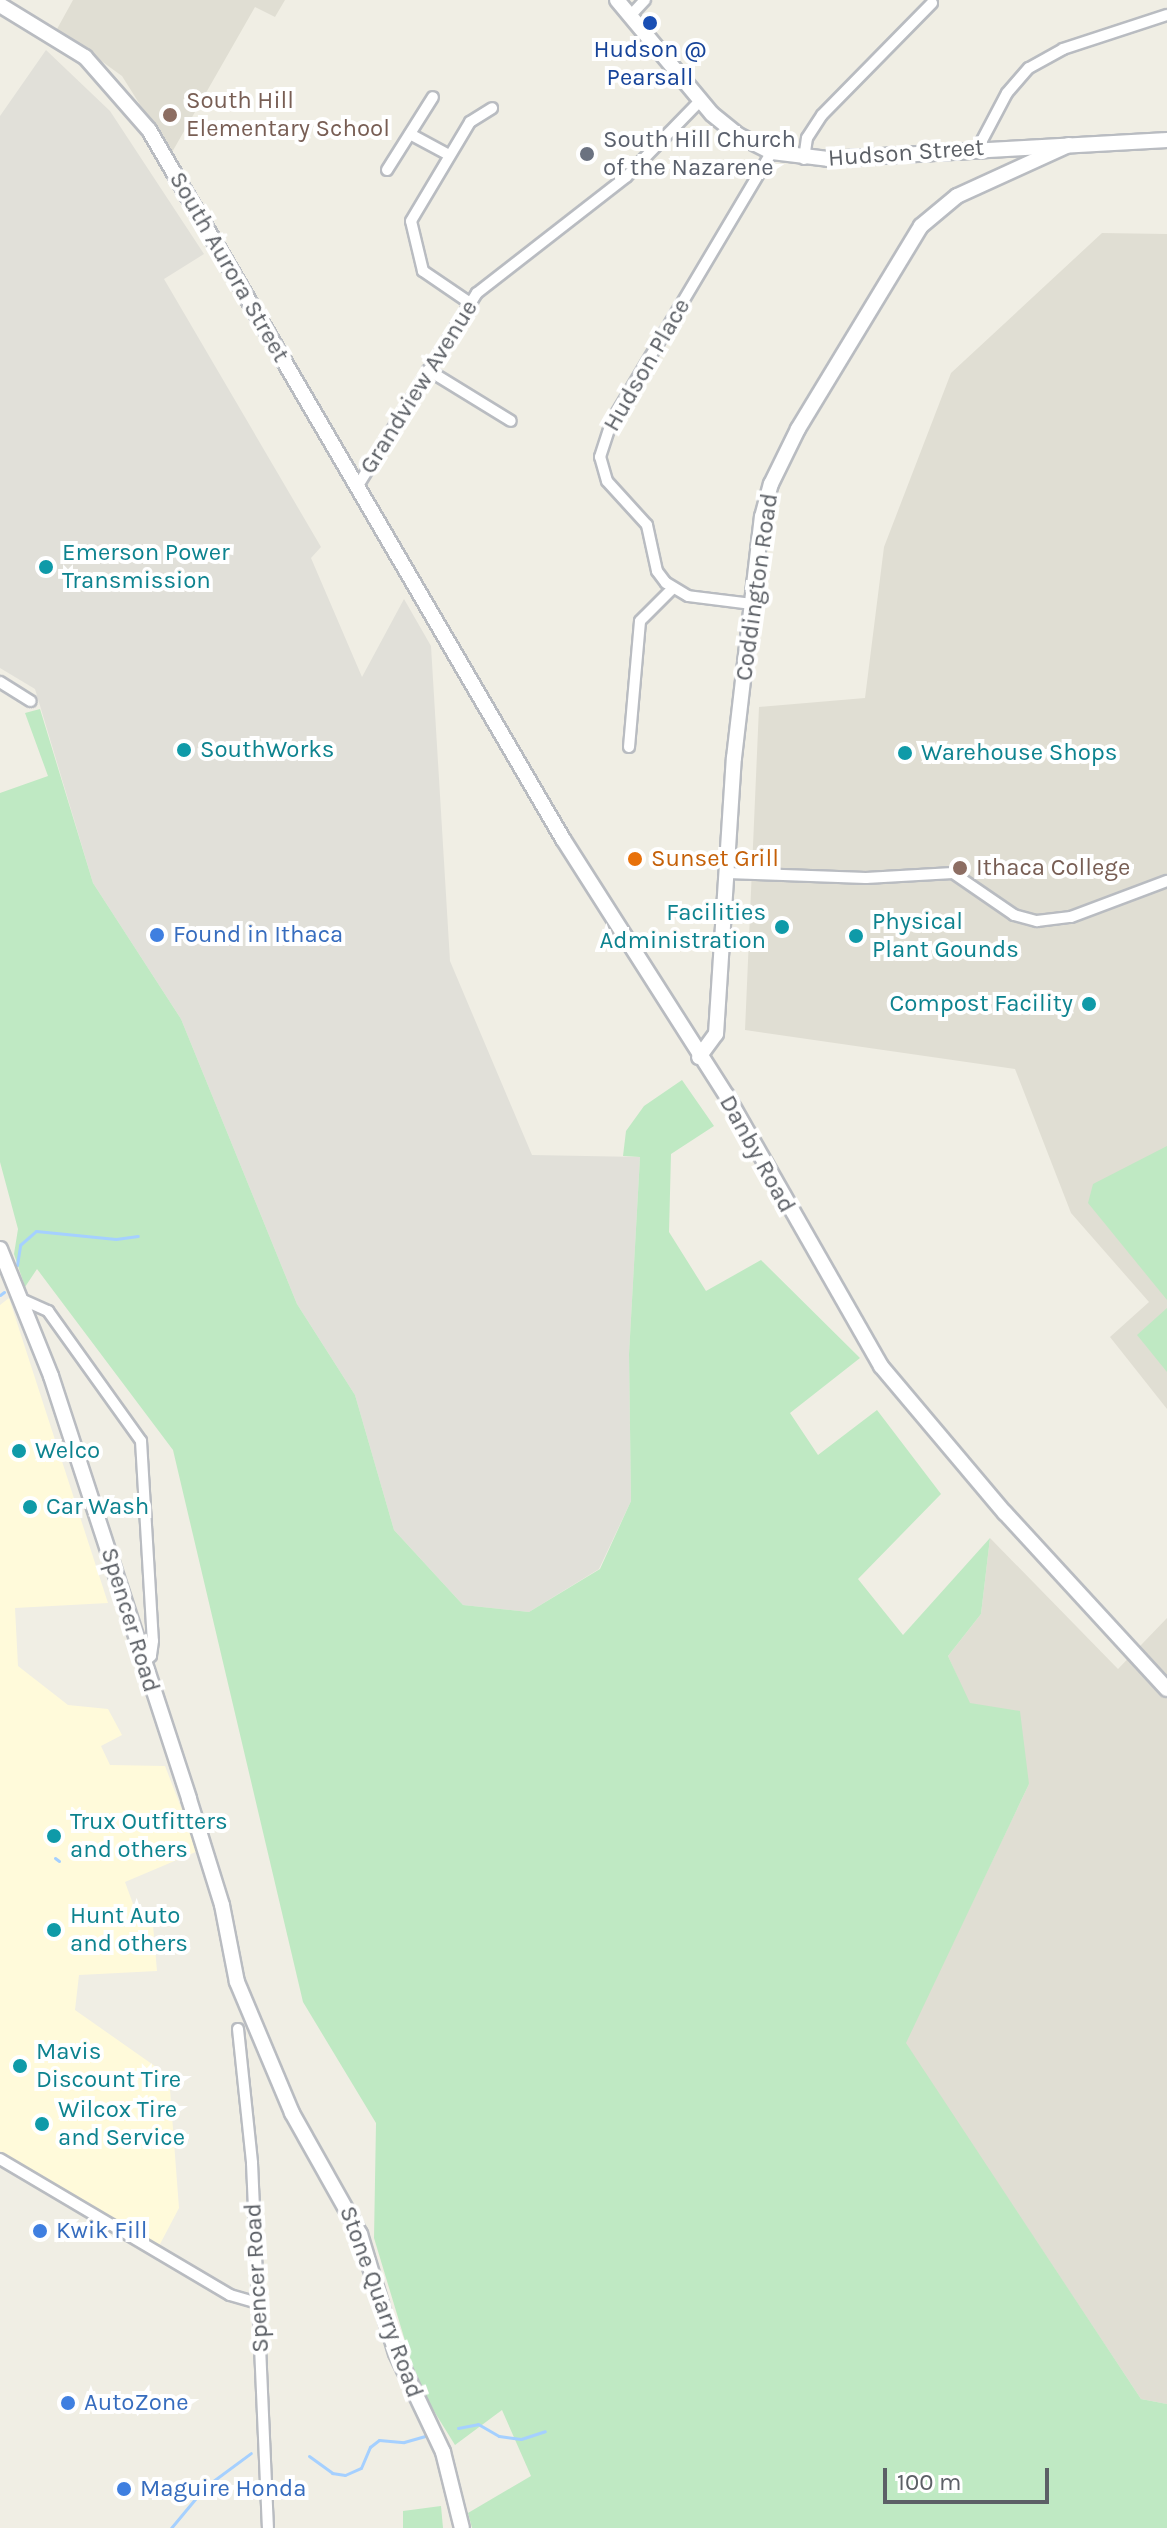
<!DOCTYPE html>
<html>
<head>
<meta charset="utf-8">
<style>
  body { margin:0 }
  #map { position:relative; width:1167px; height:2528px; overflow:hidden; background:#f0eee4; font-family:Karla,sans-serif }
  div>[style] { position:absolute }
  .commercial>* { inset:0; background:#fffada }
  .industrial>* { inset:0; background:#e1e0d9 }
  .education>* { inset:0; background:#e0ded3 }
  .green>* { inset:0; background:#bfe9c3 }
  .stream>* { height:3px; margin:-1.5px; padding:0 1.5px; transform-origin:1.5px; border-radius:1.5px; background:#a5d0ff }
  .roads { filter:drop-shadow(2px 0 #b9bcc1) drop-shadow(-2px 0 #b9bcc1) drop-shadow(0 2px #b9bcc1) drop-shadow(0 -2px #b9bcc1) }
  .street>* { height:10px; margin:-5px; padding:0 5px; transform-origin:5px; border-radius:5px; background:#fff }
  .secondary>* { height:14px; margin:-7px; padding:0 7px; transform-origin:7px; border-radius:7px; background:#fff }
  .dots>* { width:22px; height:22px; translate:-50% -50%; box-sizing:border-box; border:4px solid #fff; border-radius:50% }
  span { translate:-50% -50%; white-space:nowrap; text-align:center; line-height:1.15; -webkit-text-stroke:8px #fff; paint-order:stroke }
  .transit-label { font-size:24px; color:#164399 }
  .education-label { font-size:24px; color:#785e54 }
  .left { translate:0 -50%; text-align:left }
  .worship-label { font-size:24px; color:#5b616d }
  .street-label { font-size:24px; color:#5c6066 }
  .culture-label { font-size:24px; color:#0d838f }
  .right { translate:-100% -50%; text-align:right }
  .food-label { font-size:24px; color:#c56008 }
  .shop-label { font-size:24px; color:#366cbe }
  .scale { position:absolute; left:883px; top:2468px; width:166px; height:36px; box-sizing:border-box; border:4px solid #5c6066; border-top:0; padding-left:10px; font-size:24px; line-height:28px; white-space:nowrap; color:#5c6066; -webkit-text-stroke:6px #fff; paint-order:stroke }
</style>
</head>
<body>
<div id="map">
  <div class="commercial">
    <i style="clip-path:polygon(9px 1298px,108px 1603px,15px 1608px,18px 1666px,68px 1705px,108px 1709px,122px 1735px,101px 1746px,110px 1765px,165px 1766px,198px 1851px,125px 1882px,136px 1912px,153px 1925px,157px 1971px,79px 1975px,75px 2010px,169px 2076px,179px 2208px,159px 2246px,0 2151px,0 1305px)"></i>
  </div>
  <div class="industrial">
    <i style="clip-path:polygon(46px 50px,110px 111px,204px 254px,164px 279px,321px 547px,311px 558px,362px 677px,404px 599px,431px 646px,450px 961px,532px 1155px,640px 1157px,629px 1354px,631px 1501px,599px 1569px,529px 1612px,463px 1605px,394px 1530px,355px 1395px,297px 1304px,181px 1019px,93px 883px,35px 689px,0 668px,0 116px)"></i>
  </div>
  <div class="education">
    <i style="clip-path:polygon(73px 0,285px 0,275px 17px,255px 7px,171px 154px,122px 76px,57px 29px)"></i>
    <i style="clip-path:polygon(1102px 233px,1167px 234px,1167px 1409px,1110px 1337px,1149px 1302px,1071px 1213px,1015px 1069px,745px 1030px,759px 707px,865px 698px,884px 547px,951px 373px)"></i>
    <i style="clip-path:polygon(990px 1538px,1118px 1669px,1167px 1618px,1167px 2404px,1141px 2399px,905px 2043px,1029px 1784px,969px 1703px,948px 1656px,981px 1614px)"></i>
  </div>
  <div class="green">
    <i style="clip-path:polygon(40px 709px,93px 883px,181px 1019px,297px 1304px,355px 1395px,394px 1530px,463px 1605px,529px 1612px,600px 1569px,631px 1501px,629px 1354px,640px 1157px,623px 1156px,626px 1131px,644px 1106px,682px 1080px,714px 1126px,671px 1154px,669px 1232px,706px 1291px,761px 1260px,860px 1358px,790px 1413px,818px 1455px,877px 1410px,941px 1494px,858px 1579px,903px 1635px,990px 1538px,981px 1614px,948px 1656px,970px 1703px,1020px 1711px,1029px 1784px,906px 2043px,1141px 2399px,1167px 2404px,1167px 2528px,472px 2528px,468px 2513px,531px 2476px,502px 2410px,455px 2445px,419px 2387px,374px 2238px,376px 2123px,303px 2002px,173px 1450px,37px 1269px,25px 1287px,14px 1254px,18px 1229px,0 1162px,0 793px,48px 776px,25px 713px)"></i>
    <i style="clip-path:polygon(1167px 1146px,1167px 1300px,1088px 1203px,1093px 1184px)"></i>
    <i style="clip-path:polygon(1167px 1308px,1167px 1372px,1137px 1335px)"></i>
    <i style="clip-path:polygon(441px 2506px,443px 2528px,403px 2528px,403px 2511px)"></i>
  </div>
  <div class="stream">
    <i style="left:17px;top:1265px;width:20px;rotate:-81deg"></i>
    <i style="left:20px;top:1245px;width:21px;rotate:-41deg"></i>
    <i style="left:36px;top:1231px;width:80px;rotate:5.7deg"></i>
    <i style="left:116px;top:1239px;width:22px;rotate:-8deg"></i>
    <i style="left:0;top:1295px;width:5px;rotate:-37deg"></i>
    <i style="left:55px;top:1858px;width:5px;rotate:37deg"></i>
    <i style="left:458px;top:2428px;width:20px;rotate:-11deg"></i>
    <i style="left:478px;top:2424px;width:24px;rotate:30deg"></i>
    <i style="left:499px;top:2436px;width:22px;rotate:8deg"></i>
    <i style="left:521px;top:2439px;width:25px;rotate:-18deg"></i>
    <i style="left:309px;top:2456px;width:29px;rotate:36deg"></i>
    <i style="left:332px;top:2473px;width:13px;rotate:9deg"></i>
    <i style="left:345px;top:2475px;width:17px;rotate:-24deg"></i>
    <i style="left:361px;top:2468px;width:23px;rotate:-67deg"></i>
    <i style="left:370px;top:2447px;width:11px;rotate:-38deg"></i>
    <i style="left:379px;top:2440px;width:25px;rotate:5deg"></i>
    <i style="left:404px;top:2442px;width:22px;rotate:-16deg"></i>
    <i style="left:171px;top:2528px;width:53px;rotate:-50.3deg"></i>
    <i style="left:205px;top:2487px;width:57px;rotate:-36.5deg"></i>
  </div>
  <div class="roads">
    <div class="street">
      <i style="left:630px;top:16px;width:22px;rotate:-47deg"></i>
      <i style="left:410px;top:134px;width:44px;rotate:28.3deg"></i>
      <i style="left:978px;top:148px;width:62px;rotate:-62.2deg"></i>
      <i style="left:1007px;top:93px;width:33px;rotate:-49deg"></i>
      <i style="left:1029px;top:68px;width:39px;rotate:-29deg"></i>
      <i style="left:1063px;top:49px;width:109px;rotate:-18.1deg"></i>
      <i style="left:804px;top:159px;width:21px;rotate:-82deg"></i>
      <i style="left:807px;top:138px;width:27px;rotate:-57deg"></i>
      <i style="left:822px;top:115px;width:157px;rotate:-45.5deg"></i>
      <i style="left:387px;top:170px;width:86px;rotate:-57.8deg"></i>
      <i style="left:470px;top:303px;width:57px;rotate:-145.8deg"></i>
      <i style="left:423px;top:271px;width:51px;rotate:-103.5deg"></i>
      <i style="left:411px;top:221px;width:115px;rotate:-59.2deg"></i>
      <i style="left:470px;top:122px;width:26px;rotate:-32deg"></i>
      <i style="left:428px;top:370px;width:97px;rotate:31.6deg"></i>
      <i style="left:357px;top:487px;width:228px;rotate:-58.3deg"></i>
      <i style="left:477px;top:293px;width:189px;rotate:-37.9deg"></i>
      <i style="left:626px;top:177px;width:106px;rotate:-45.8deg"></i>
      <i style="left:752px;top:604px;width:64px;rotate:-172.9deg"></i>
      <i style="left:688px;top:596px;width:26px;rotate:-149deg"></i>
      <i style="left:666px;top:583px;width:15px;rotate:-127deg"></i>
      <i style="left:657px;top:571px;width:47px;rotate:-102.3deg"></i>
      <i style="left:647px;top:525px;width:59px;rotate:-132.3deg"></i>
      <i style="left:607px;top:481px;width:25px;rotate:-106deg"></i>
      <i style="left:600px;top:457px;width:38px;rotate:-72deg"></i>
      <i style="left:612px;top:421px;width:313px;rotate:-59.3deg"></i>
      <i style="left:0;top:682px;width:36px;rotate:32deg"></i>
      <i style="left:629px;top:747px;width:126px;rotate:-85deg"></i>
      <i style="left:640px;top:621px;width:45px;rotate:-45deg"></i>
      <i style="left:728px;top:873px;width:138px;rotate:2.1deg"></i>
      <i style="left:866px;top:878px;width:87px;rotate:-3.3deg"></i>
      <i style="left:953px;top:873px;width:74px;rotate:34.5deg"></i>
      <i style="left:1014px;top:915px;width:24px;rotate:15deg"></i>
      <i style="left:1037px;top:921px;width:34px;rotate:-7deg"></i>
      <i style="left:1071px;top:917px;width:103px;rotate:-20.6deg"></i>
      <i style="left:21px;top:1299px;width:30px;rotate:24deg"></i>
      <i style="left:48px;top:1311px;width:160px;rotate:54.4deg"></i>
      <i style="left:141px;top:1441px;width:200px;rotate:86.6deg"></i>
      <i style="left:153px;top:1641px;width:15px;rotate:98deg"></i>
      <i style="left:151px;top:1656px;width:11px;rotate:139deg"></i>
      <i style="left:238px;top:2029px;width:135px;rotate:84deg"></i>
      <i style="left:252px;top:2163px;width:365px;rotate:87.5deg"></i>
      <i style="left:0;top:2159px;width:267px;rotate:30.6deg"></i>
      <i style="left:230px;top:2295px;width:29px;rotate:16deg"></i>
    </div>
    <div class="secondary">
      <i style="left:617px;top:0;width:148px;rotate:50.2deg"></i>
      <i style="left:712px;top:114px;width:33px;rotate:39deg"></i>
      <i style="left:738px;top:135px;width:38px;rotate:27deg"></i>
      <i style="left:772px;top:152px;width:56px;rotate:7.1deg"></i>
      <i style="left:828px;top:159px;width:340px;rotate:-3.2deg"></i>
      <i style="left:0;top:5px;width:100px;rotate:31.5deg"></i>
      <i style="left:85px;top:57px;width:97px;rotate:48.8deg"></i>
      <i style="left:149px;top:130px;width:821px;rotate:59.72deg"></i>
      <i style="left:563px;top:839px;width:305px;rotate:57.5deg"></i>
      <i style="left:727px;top:1096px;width:311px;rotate:60.3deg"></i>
      <i style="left:881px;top:1366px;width:192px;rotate:49.9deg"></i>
      <i style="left:1005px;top:1513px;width:239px;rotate:47.4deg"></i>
      <i style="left:699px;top:1057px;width:29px;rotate:-54deg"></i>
      <i style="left:716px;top:1034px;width:277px;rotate:-86.3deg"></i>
      <i style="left:734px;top:758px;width:243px;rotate:-83.4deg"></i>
      <i style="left:762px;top:517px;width:34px;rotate:-75deg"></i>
      <i style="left:771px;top:484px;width:61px;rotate:-63.9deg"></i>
      <i style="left:798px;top:429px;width:237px;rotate:-58.8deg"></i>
      <i style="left:921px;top:226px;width:47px;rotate:-39.8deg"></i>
      <i style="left:957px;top:196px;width:123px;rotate:-24.5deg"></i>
      <i style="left:0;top:1249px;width:137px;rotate:68.1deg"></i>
      <i style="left:51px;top:1376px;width:445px;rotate:71.9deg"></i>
      <i style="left:189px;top:1799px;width:111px;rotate:72.7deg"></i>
      <i style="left:222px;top:1905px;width:78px;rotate:79deg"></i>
      <i style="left:237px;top:1982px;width:142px;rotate:67.2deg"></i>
      <i style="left:292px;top:2113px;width:139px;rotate:60.7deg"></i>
      <i style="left:360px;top:2234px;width:124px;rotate:73.2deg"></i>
      <i style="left:396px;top:2353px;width:110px;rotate:64.6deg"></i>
      <i style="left:443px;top:2452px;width:78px;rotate:76deg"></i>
    </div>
  </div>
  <div class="dots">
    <i style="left:650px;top:23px;background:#1a4fb4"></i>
    <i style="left:170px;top:115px;background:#8d6e63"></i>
    <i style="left:587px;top:154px;background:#6b7280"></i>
    <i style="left:46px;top:567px;background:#0f9aa8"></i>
    <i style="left:184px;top:750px;background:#0f9aa8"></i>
    <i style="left:905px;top:753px;background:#0f9aa8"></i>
    <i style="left:635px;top:859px;background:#e8710a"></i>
    <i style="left:960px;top:868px;background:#8d6e63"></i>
    <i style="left:782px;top:927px;background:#0f9aa8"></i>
    <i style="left:157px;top:935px;background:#3f7fe0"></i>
    <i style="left:856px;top:936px;background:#0f9aa8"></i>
    <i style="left:1089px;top:1004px;background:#0f9aa8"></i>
    <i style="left:19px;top:1451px;background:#0f9aa8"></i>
    <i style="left:30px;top:1507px;background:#0f9aa8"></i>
    <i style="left:54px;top:1836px;background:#0f9aa8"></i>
    <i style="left:54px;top:1930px;background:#0f9aa8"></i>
    <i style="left:20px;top:2066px;background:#0f9aa8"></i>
    <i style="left:42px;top:2124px;background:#0f9aa8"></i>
    <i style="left:40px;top:2231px;background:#3f7fe0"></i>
    <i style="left:68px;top:2403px;background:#3f7fe0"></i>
    <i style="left:124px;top:2489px;background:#3f7fe0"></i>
  </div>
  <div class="transit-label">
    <span style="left:650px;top:64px">Hudson @<br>Pearsall</span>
  </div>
  <div class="education-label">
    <span class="left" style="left:186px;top:115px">South Hill<br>Elementary School</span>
    <span class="left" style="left:976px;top:868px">Ithaca College</span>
  </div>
  <div class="worship-label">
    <span class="left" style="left:603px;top:154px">South Hill Church<br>of the Nazarene</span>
  </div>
  <div class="street-label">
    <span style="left:906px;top:153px;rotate:-4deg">Hudson Street</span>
    <span style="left:229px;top:267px;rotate:60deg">South Aurora Street</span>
    <span style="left:647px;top:365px;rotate:-60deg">Hudson Place</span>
    <span style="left:419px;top:387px;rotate:-58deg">Grandview Avenue</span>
    <span style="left:757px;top:587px;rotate:-82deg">Coddington Road</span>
    <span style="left:757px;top:1154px;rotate:61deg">Danby Road</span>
    <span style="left:130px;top:1620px;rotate:73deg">Spencer Road</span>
    <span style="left:257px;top:2278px;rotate:-93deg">Spencer Road</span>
    <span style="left:381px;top:2302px;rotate:70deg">Stone Quarry Road</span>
  </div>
  <div class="culture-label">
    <span class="left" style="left:62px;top:567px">Emerson Power<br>Transmission</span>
    <span class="left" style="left:200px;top:750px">SouthWorks</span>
    <span class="left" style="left:921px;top:753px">Warehouse Shops</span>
    <span class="right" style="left:766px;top:927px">Facilities<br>Administration</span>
    <span class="left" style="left:872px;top:936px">Physical<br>Plant Gounds</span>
    <span class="right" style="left:1073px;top:1004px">Compost Facility</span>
    <span class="left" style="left:35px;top:1451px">Welco</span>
    <span class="left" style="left:46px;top:1507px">Car Wash</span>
    <span class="left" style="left:70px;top:1836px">Trux Outfitters<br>and others</span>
    <span class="left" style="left:70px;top:1930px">Hunt Auto<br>and others</span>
    <span class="left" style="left:36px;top:2066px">Mavis<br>Discount Tire</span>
    <span class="left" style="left:58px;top:2124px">Wilcox Tire<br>and Service</span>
  </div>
  <div class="food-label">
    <span class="left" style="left:651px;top:859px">Sunset Grill</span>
  </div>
  <div class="shop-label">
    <span class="left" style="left:173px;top:935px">Found in Ithaca</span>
    <span class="left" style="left:56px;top:2231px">Kwik Fill</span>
    <span class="left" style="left:84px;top:2403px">AutoZone</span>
    <span class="left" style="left:140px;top:2489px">Maguire Honda</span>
  </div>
  <div class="scale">100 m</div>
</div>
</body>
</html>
